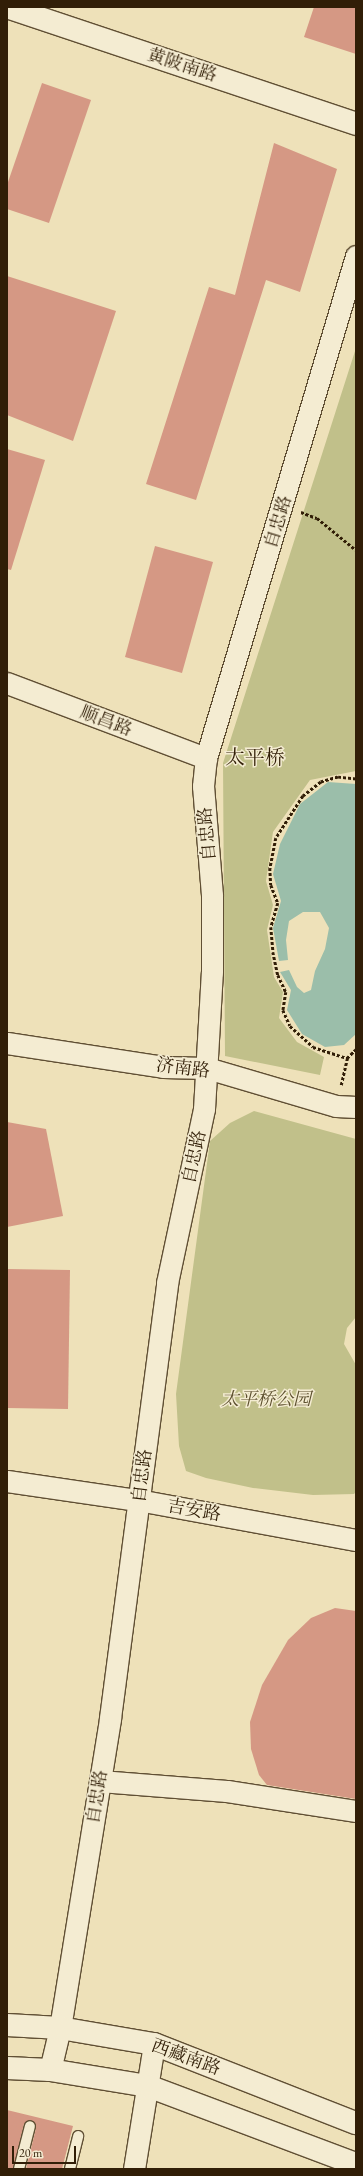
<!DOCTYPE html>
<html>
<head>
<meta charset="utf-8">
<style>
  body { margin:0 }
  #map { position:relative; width:363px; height:2176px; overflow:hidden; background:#eee1b9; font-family:"EB Garamond","Noto Serif SC",serif }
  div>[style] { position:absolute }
  .green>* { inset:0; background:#c1c08a }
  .water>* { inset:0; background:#9bbeaa }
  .building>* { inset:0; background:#d59884 }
  .path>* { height:2.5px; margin-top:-1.25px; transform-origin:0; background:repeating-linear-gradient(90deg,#311e07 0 3px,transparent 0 5px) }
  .roads { filter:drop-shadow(1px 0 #604f34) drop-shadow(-1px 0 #604f34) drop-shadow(0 1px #604f34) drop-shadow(0 -1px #604f34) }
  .lane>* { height:10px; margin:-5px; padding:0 5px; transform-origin:5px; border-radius:5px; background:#f4ecd2 }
  .street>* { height:21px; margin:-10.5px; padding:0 10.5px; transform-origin:10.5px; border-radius:10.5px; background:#f4ecd2 }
  .secondary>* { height:22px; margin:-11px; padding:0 11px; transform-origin:11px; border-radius:11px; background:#f4ecd2 }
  span { translate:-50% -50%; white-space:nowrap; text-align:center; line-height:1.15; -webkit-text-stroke:3px #f4ecd2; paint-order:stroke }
  .street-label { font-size:18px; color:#311e07 }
  .park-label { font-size:18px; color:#5c4f2e; font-style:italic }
  .quarter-label { font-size:20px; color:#311e07 }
  .frame { position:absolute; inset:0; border:8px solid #311e07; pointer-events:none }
  .scale { position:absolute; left:12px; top:2146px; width:64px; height:18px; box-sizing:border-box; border:2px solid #311e07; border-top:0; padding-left:5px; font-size:12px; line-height:14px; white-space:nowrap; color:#311e07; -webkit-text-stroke:3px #f4ecd2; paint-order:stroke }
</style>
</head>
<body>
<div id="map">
  <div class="green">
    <i style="clip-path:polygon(356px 348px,356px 771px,310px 780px,273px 832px,266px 881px,273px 905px,267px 930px,274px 977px,283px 992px,279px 1018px,297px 1042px,324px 1057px,320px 1075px,225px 1056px,223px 763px)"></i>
    <i style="clip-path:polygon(254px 1111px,356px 1139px,356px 1317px,347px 1328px,344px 1344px,356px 1365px,356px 1492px,354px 1494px,313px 1495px,253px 1488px,206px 1478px,186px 1471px,179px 1446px,176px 1394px,210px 1141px,230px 1123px)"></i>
  </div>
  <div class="water">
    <i style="clip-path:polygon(328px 782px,356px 784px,356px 1034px,344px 1045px,325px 1047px,302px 1034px,287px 1010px,291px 990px,280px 972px,289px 970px,297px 987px,304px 993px,311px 990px,315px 971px,325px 949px,329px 928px,320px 912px,303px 912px,289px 921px,286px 940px,288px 960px,279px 961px,273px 928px,281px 901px,273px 874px,280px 844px,300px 804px)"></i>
  </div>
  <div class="building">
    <i style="clip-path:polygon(314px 7px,356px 7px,356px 54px,304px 37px)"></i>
    <i style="clip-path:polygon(42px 83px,91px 100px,49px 223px,7px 209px,7px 185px)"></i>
    <i style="clip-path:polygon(274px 143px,337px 169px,300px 292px,266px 280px,196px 500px,146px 484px,209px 287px,235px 295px)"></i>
    <i style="clip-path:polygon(7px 276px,116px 311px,73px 441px,7px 415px)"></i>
    <i style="clip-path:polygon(7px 449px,45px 460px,11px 570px,7px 569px)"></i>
    <i style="clip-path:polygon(155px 546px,213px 562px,182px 673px,125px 657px)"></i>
    <i style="clip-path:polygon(7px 1122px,46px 1129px,63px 1216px,7px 1227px)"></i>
    <i style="clip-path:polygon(7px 1269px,70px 1270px,68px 1409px,7px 1408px)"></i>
    <i style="clip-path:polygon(335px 1608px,356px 1611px,356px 1799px,267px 1785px,259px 1775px,251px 1749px,250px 1722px,262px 1685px,288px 1640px,311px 1618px)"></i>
    <i style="clip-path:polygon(7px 2110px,73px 2126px,62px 2169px,26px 2169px,36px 2128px,31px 2120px,24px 2124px,13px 2169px,7px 2169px)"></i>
  </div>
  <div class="path">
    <i style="left:301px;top:512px;width:17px;rotate:21deg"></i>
    <i style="left:317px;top:518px;width:50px;rotate:39.4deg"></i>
    <i style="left:356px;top:779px;width:18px;rotate:-174deg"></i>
    <i style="left:338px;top:777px;width:18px;rotate:164deg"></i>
    <i style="left:321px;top:782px;width:23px;rotate:142deg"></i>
    <i style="left:303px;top:796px;width:50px;rotate:122.7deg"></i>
    <i style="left:276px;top:838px;width:31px;rotate:101deg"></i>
    <i style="left:270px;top:868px;width:17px;rotate:87deg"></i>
    <i style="left:271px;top:885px;width:19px;rotate:69deg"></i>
    <i style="left:278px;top:903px;width:25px;rotate:106deg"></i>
    <i style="left:271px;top:927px;width:25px;rotate:85deg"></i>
    <i style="left:273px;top:952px;width:24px;rotate:78deg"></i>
    <i style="left:278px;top:975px;width:19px;rotate:65deg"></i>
    <i style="left:286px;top:992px;width:18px;rotate:99deg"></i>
    <i style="left:283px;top:1010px;width:17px;rotate:66deg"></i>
    <i style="left:290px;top:1026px;width:31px;rotate:42deg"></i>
    <i style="left:313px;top:1047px;width:36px;rotate:18deg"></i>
    <i style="left:347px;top:1058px;width:13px;rotate:-45deg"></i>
    <i style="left:341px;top:1085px;width:28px;rotate:-77deg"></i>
  </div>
  <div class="roads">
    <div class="lane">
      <i style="left:19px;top:2169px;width:44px;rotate:-75.7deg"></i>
      <i style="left:70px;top:2169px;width:34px;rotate:-76deg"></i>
    </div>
    <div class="street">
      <i style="left:7px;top:683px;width:213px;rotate:20.7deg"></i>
      <i style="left:7px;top:1043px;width:158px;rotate:8.7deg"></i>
      <i style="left:163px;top:1067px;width:44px;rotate:1.3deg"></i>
      <i style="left:207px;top:1068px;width:134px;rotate:16.4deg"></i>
      <i style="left:336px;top:1106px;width:20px;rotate:3deg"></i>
      <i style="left:7px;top:1481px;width:132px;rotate:8.3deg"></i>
      <i style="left:138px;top:1500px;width:222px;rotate:10.4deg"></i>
      <i style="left:100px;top:1781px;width:127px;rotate:4.5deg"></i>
      <i style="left:227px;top:1791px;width:131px;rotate:8.8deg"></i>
      <i style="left:50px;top:2070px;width:43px;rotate:-76.6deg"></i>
      <i style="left:60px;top:2028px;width:314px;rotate:-80.8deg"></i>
      <i style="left:110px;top:1718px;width:439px;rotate:-82.5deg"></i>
      <i style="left:167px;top:1283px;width:178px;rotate:-78deg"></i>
      <i style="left:204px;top:1109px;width:137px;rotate:-86.7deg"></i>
      <i style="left:212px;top:972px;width:77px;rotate:-90deg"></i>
      <i style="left:212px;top:895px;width:109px;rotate:-94.7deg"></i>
      <i style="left:203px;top:786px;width:28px;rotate:-84deg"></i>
      <i style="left:206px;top:758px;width:524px;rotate:-73.36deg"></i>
      <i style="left:134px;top:2169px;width:127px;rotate:-80.9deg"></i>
    </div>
    <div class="secondary">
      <i style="left:7px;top:7px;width:368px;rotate:18.5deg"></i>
      <i style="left:7px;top:2025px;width:53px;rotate:3.2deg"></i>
      <i style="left:60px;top:2028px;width:95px;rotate:9.7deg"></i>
      <i style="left:154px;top:2044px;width:217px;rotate:21.4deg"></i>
      <i style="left:7px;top:2068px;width:43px;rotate:2.7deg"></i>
      <i style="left:50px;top:2070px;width:99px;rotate:9.3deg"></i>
      <i style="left:148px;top:2086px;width:222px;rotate:20.6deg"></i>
    </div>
  </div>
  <div class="street-label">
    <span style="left:182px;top:65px;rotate:18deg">黄陂南路</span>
    <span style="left:278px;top:522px;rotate:-73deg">自忠路</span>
    <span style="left:106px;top:721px;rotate:21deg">顺昌路</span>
    <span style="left:207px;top:834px;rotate:-95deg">自忠路</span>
    <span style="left:183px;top:1068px;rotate:7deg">济南路</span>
    <span style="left:194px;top:1157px;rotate:-78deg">自忠路</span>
    <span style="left:142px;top:1476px;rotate:-83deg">自忠路</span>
    <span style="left:194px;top:1510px;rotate:10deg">吉安路</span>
    <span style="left:97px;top:1797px;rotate:-81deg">自忠路</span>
    <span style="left:186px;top:2057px;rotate:20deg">西藏南路</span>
  </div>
  <div class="park-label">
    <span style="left:266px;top:1399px">太平桥公园</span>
  </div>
  <div class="quarter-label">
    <span style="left:255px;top:757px">太平桥</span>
  </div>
  <div class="frame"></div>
  <div class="scale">20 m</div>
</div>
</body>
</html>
